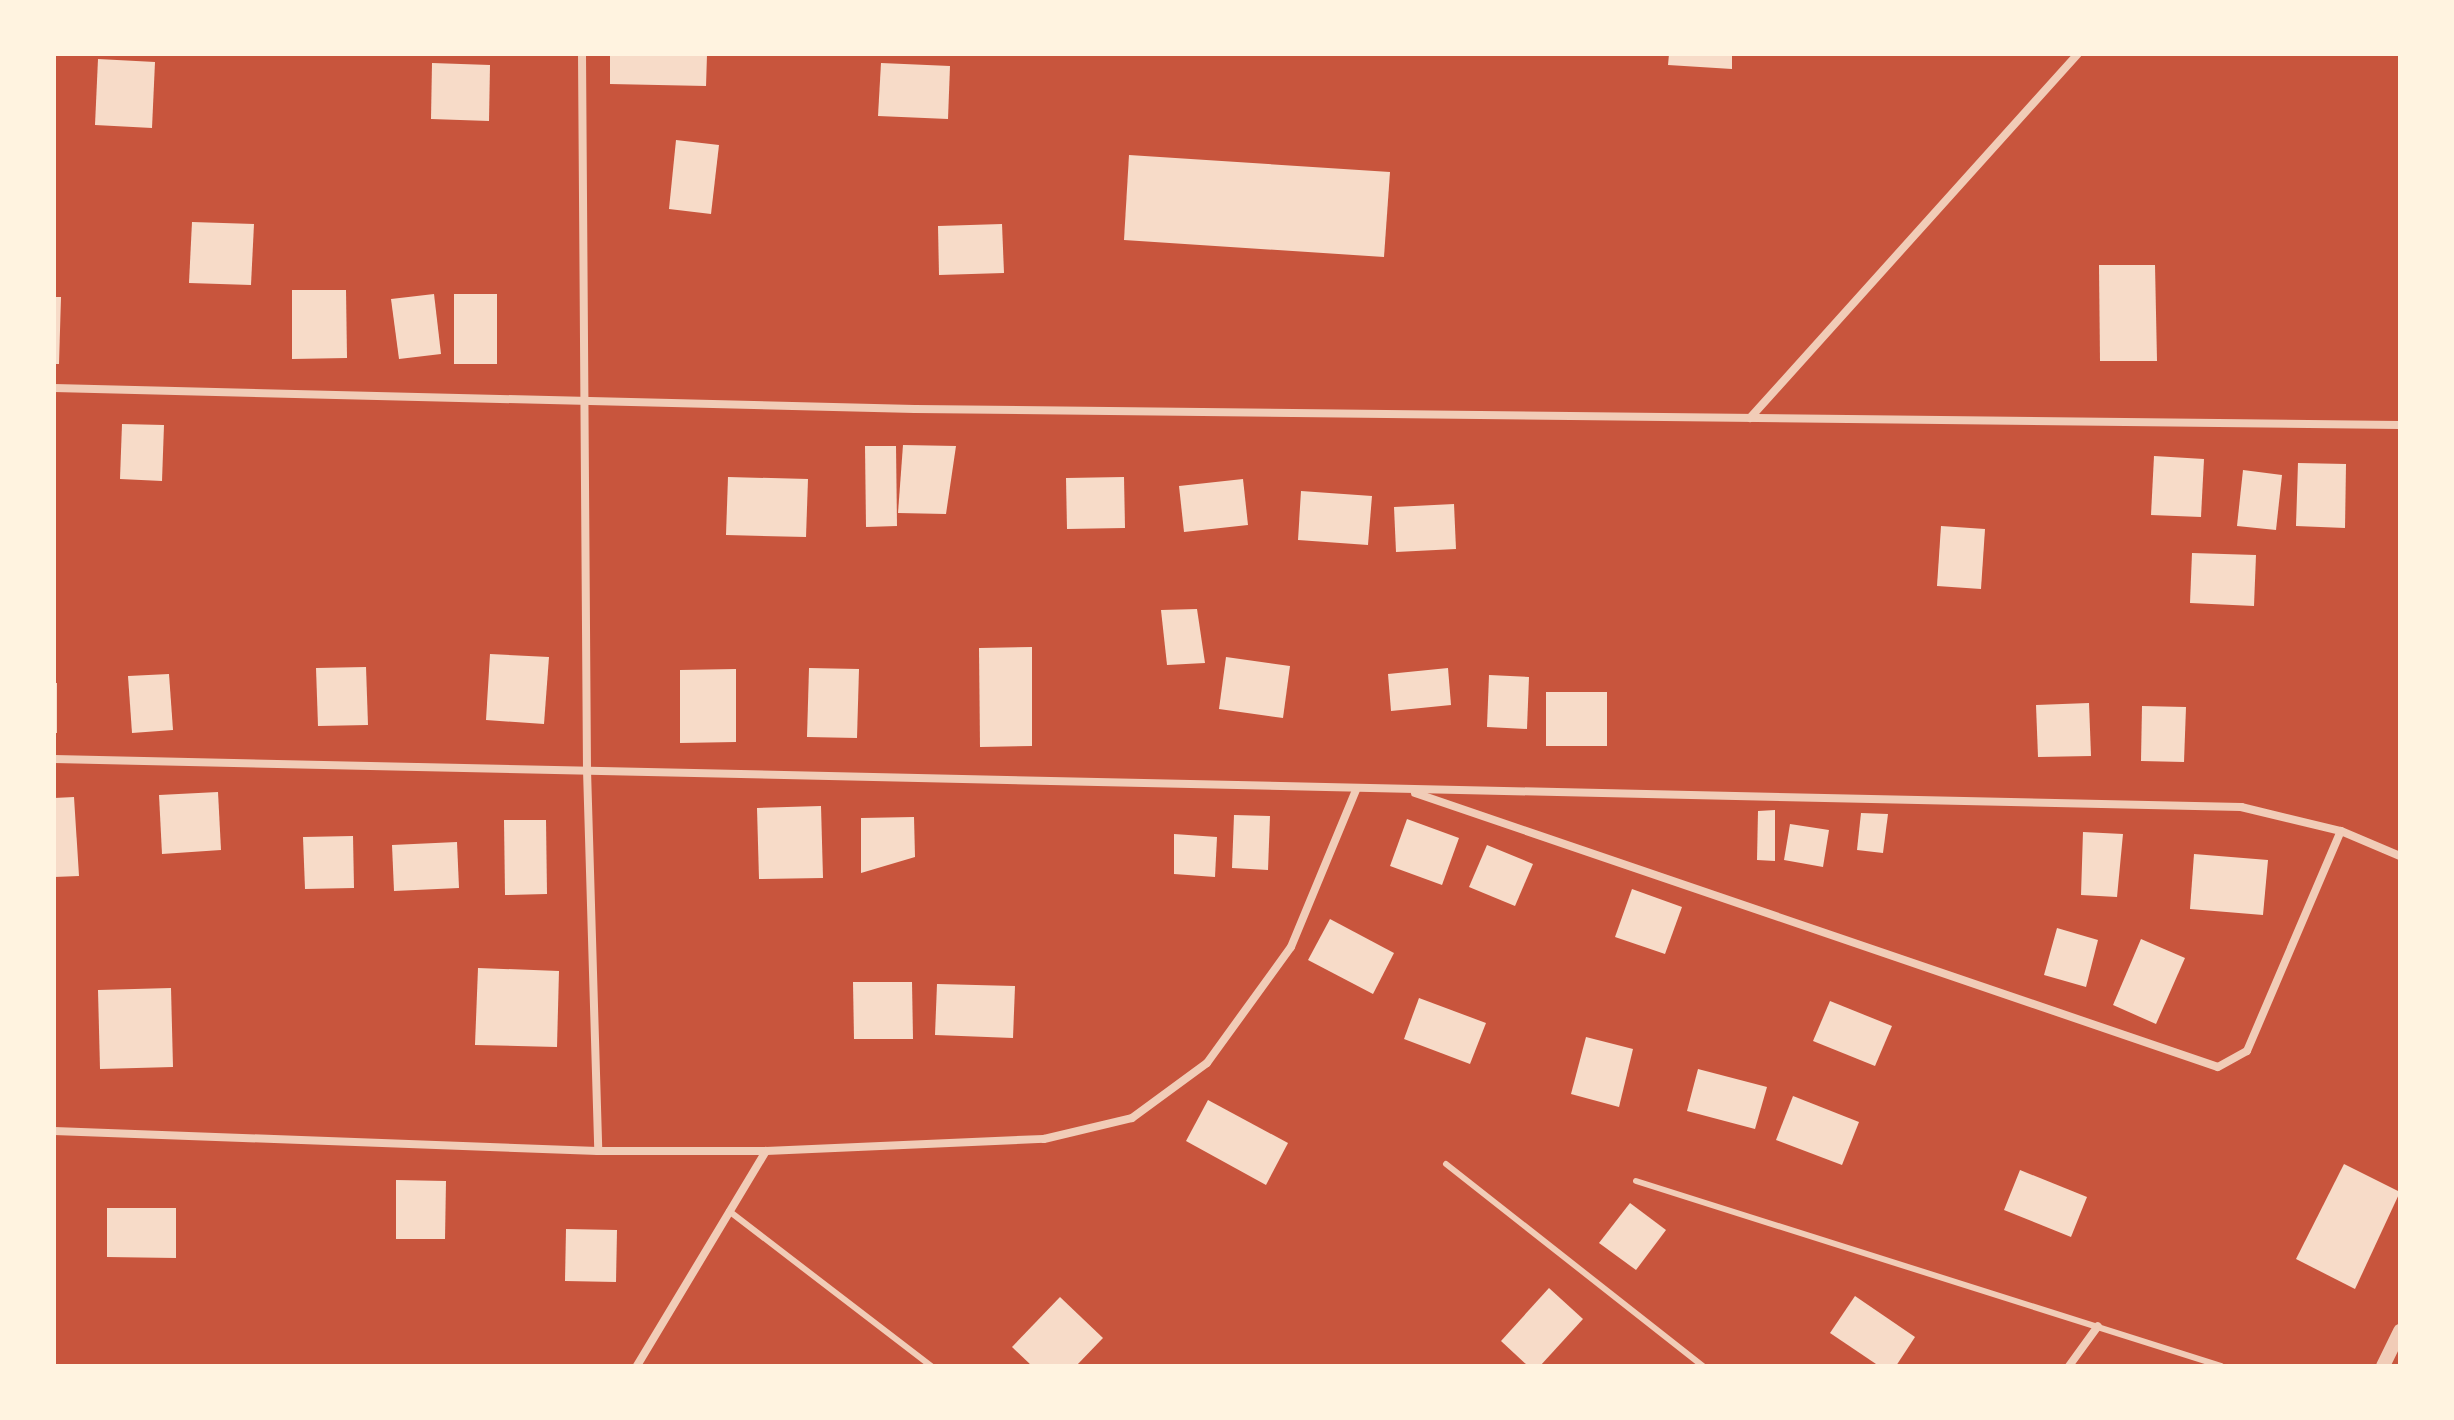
<!DOCTYPE html>
<html>
<head>
<meta charset="utf-8">
<style>
  body { margin:0 }
  #map { position:relative; width:2454px; height:1420px; overflow:hidden; background:#c8553d; font-family:"Roboto Serif",serif }
  div>[style] { position:absolute }
  .building>* { inset:0; background:#f7dbc8 }
  .service>* { height:6px; margin:-3px; padding:0 3px; transform-origin:3px; border-radius:3px; background:#f1ccb7 }
  .minor>* { height:8px; margin:-4px; padding:0 4px; transform-origin:4px; border-radius:4px; background:#f1ccb7 }
  .tertiary>* { height:14px; margin:-7px; padding:0 7px; transform-origin:7px; border-radius:7px; background:#f1ccb7 }
  span { translate:-50% -50%; white-space:nowrap; text-align:center; line-height:1.15; -webkit-text-stroke:7px #fff3e0; paint-order:stroke }
  .frame { position:absolute; inset:0; border:56px solid #fff3e0; pointer-events:none }
</style>
</head>
<body>
<div id="map">
  <div class="building">
    <i style="clip-path:polygon(610px 54px,707px 54px,706px 86px,610px 84px)"></i>
    <i style="clip-path:polygon(1669px 54px,1732px 54px,1732px 69px,1668px 65px)"></i>
    <i style="clip-path:polygon(98px 59px,155px 62px,152px 128px,95px 125px)"></i>
    <i style="clip-path:polygon(432px 63px,490px 65px,489px 121px,431px 119px)"></i>
    <i style="clip-path:polygon(881px 63px,950px 66px,948px 119px,878px 116px)"></i>
    <i style="clip-path:polygon(676px 140px,719px 145px,711px 214px,669px 209px)"></i>
    <i style="clip-path:polygon(1129px 155px,1390px 172px,1384px 257px,1124px 240px)"></i>
    <i style="clip-path:polygon(192px 222px,254px 224px,251px 285px,189px 283px)"></i>
    <i style="clip-path:polygon(1002px 224px,1004px 273px,939px 275px,938px 226px)"></i>
    <i style="clip-path:polygon(2099px 265px,2155px 265px,2157px 361px,2100px 361px)"></i>
    <i style="clip-path:polygon(292px 290px,346px 290px,347px 358px,292px 359px)"></i>
    <i style="clip-path:polygon(434px 294px,441px 354px,399px 359px,391px 299px)"></i>
    <i style="clip-path:polygon(454px 294px,497px 294px,497px 364px,454px 364px)"></i>
    <i style="clip-path:polygon(54px 297px,61px 297px,59px 364px,54px 364px)"></i>
    <i style="clip-path:polygon(122px 424px,164px 425px,162px 481px,120px 479px)"></i>
    <i style="clip-path:polygon(903px 445px,956px 446px,946px 514px,898px 513px)"></i>
    <i style="clip-path:polygon(865px 446px,896px 446px,897px 526px,866px 527px)"></i>
    <i style="clip-path:polygon(2154px 456px,2204px 459px,2201px 517px,2151px 515px)"></i>
    <i style="clip-path:polygon(2298px 463px,2346px 464px,2345px 528px,2296px 526px)"></i>
    <i style="clip-path:polygon(2243px 470px,2282px 475px,2276px 530px,2237px 526px)"></i>
    <i style="clip-path:polygon(728px 477px,808px 479px,806px 537px,726px 535px)"></i>
    <i style="clip-path:polygon(1124px 477px,1125px 528px,1067px 529px,1066px 478px)"></i>
    <i style="clip-path:polygon(1243px 479px,1248px 525px,1184px 532px,1179px 486px)"></i>
    <i style="clip-path:polygon(1301px 491px,1372px 496px,1368px 545px,1298px 540px)"></i>
    <i style="clip-path:polygon(1454px 504px,1456px 549px,1396px 552px,1394px 507px)"></i>
    <i style="clip-path:polygon(1941px 526px,1985px 529px,1981px 589px,1937px 586px)"></i>
    <i style="clip-path:polygon(2192px 553px,2256px 555px,2254px 606px,2190px 603px)"></i>
    <i style="clip-path:polygon(1197px 609px,1205px 663px,1167px 665px,1161px 610px)"></i>
    <i style="clip-path:polygon(1032px 647px,1032px 746px,980px 747px,979px 648px)"></i>
    <i style="clip-path:polygon(490px 654px,549px 657px,544px 724px,486px 720px)"></i>
    <i style="clip-path:polygon(1226px 657px,1290px 666px,1283px 718px,1219px 709px)"></i>
    <i style="clip-path:polygon(366px 667px,368px 725px,318px 726px,316px 668px)"></i>
    <i style="clip-path:polygon(809px 668px,859px 669px,857px 738px,807px 737px)"></i>
    <i style="clip-path:polygon(1448px 668px,1451px 705px,1391px 711px,1388px 674px)"></i>
    <i style="clip-path:polygon(736px 669px,736px 742px,680px 743px,680px 670px)"></i>
    <i style="clip-path:polygon(169px 674px,173px 730px,132px 733px,128px 676px)"></i>
    <i style="clip-path:polygon(1489px 675px,1529px 677px,1527px 729px,1487px 727px)"></i>
    <i style="clip-path:polygon(54px 683px,57px 683px,57px 733px,54px 733px)"></i>
    <i style="clip-path:polygon(1546px 692px,1607px 692px,1607px 746px,1546px 746px)"></i>
    <i style="clip-path:polygon(2089px 703px,2091px 756px,2038px 757px,2036px 705px)"></i>
    <i style="clip-path:polygon(2142px 706px,2186px 707px,2184px 762px,2141px 761px)"></i>
    <i style="clip-path:polygon(218px 792px,221px 850px,162px 854px,159px 795px)"></i>
    <i style="clip-path:polygon(74px 797px,79px 876px,54px 877px,54px 798px)"></i>
    <i style="clip-path:polygon(821px 806px,823px 878px,759px 879px,757px 808px)"></i>
    <i style="clip-path:polygon(1775px 810px,1775px 861px,1757px 860px,1758px 811px)"></i>
    <i style="clip-path:polygon(1861px 813px,1888px 814px,1883px 853px,1857px 850px)"></i>
    <i style="clip-path:polygon(1234px 815px,1270px 816px,1268px 870px,1232px 868px)"></i>
    <i style="clip-path:polygon(914px 817px,915px 857px,861px 873px,861px 818px)"></i>
    <i style="clip-path:polygon(1407px 819px,1459px 838px,1442px 885px,1390px 866px)"></i>
    <i style="clip-path:polygon(504px 820px,546px 820px,547px 894px,505px 895px)"></i>
    <i style="clip-path:polygon(1790px 824px,1829px 830px,1823px 867px,1784px 860px)"></i>
    <i style="clip-path:polygon(2083px 832px,2123px 834px,2117px 897px,2081px 895px)"></i>
    <i style="clip-path:polygon(1174px 834px,1217px 837px,1215px 877px,1174px 874px)"></i>
    <i style="clip-path:polygon(353px 836px,354px 888px,305px 889px,303px 837px)"></i>
    <i style="clip-path:polygon(457px 842px,459px 888px,394px 891px,392px 845px)"></i>
    <i style="clip-path:polygon(1487px 845px,1533px 864px,1515px 906px,1469px 887px)"></i>
    <i style="clip-path:polygon(2194px 854px,2268px 860px,2263px 915px,2190px 909px)"></i>
    <i style="clip-path:polygon(1632px 889px,1682px 907px,1665px 954px,1615px 937px)"></i>
    <i style="clip-path:polygon(1330px 919px,1394px 953px,1373px 994px,1308px 960px)"></i>
    <i style="clip-path:polygon(2057px 928px,2098px 940px,2086px 987px,2044px 975px)"></i>
    <i style="clip-path:polygon(2141px 939px,2185px 958px,2156px 1024px,2113px 1005px)"></i>
    <i style="clip-path:polygon(478px 968px,559px 971px,557px 1047px,475px 1045px)"></i>
    <i style="clip-path:polygon(853px 982px,912px 982px,913px 1039px,854px 1039px)"></i>
    <i style="clip-path:polygon(937px 984px,1015px 986px,1013px 1038px,935px 1035px)"></i>
    <i style="clip-path:polygon(171px 988px,173px 1067px,100px 1069px,98px 990px)"></i>
    <i style="clip-path:polygon(1419px 998px,1486px 1023px,1470px 1064px,1404px 1039px)"></i>
    <i style="clip-path:polygon(1830px 1001px,1892px 1026px,1875px 1066px,1813px 1041px)"></i>
    <i style="clip-path:polygon(1586px 1037px,1633px 1049px,1619px 1107px,1571px 1094px)"></i>
    <i style="clip-path:polygon(1698px 1069px,1767px 1087px,1755px 1129px,1687px 1111px)"></i>
    <i style="clip-path:polygon(1793px 1096px,1859px 1122px,1842px 1165px,1776px 1140px)"></i>
    <i style="clip-path:polygon(1208px 1100px,1288px 1143px,1266px 1185px,1186px 1141px)"></i>
    <i style="clip-path:polygon(2344px 1164px,2400px 1192px,2355px 1289px,2296px 1259px)"></i>
    <i style="clip-path:polygon(2020px 1170px,2087px 1197px,2071px 1237px,2004px 1210px)"></i>
    <i style="clip-path:polygon(396px 1180px,446px 1181px,445px 1239px,396px 1239px)"></i>
    <i style="clip-path:polygon(1630px 1203px,1666px 1230px,1636px 1270px,1599px 1243px)"></i>
    <i style="clip-path:polygon(107px 1208px,176px 1208px,176px 1258px,107px 1257px)"></i>
    <i style="clip-path:polygon(566px 1229px,617px 1230px,616px 1282px,565px 1281px)"></i>
    <i style="clip-path:polygon(1549px 1288px,1583px 1319px,1540px 1366px,1528px 1366px,1501px 1341px)"></i>
    <i style="clip-path:polygon(1855px 1296px,1915px 1337px,1896px 1366px,1879px 1366px,1830px 1333px)"></i>
    <i style="clip-path:polygon(1060px 1297px,1103px 1338px,1076px 1366px,1032px 1366px,1012px 1347px)"></i>
  </div>
  <div class="service">
    <i style="left:1446px;top:1164px;width:327px;rotate:38.2deg"></i>
    <i style="left:1636px;top:1181px;width:614px;rotate:17.55deg"></i>
    <i style="left:729px;top:1211px;width:255px;rotate:37.5deg"></i>
  </div>
  <div class="minor">
    <i style="left:582px;top:54px;width:716px;rotate:89.6deg"></i>
    <i style="left:587px;top:770px;width:381px;rotate:88.3deg"></i>
    <i style="left:54px;top:388px;width:861px;rotate:1.4deg"></i>
    <i style="left:915px;top:409px;width:1485px;rotate:0.62deg"></i>
    <i style="left:1750px;top:418px;width:490px;rotate:-48deg"></i>
    <i style="left:54px;top:759px;width:2188px;rotate:1.26deg"></i>
    <i style="left:2241px;top:807px;width:103px;rotate:13.5deg"></i>
    <i style="left:2341px;top:831px;width:64px;rotate:23deg"></i>
    <i style="left:1415px;top:793px;width:848px;rotate:18.84deg"></i>
    <i style="left:2218px;top:1067px;width:33px;rotate:-29deg"></i>
    <i style="left:2247px;top:1051px;width:239px;rotate:-66.9deg"></i>
    <i style="left:54px;top:1131px;width:544px;rotate:2.11deg"></i>
    <i style="left:598px;top:1151px;width:168px"></i>
    <i style="left:766px;top:1151px;width:251px;rotate:121deg"></i>
    <i style="left:766px;top:1151px;width:278px;rotate:-2.5deg"></i>
    <i style="left:1044px;top:1139px;width:90px;rotate:-13.4deg"></i>
    <i style="left:1132px;top:1118px;width:93px;rotate:-36.3deg"></i>
    <i style="left:1207px;top:1063px;width:143px;rotate:-54.1deg"></i>
    <i style="left:1291px;top:947px;width:172px;rotate:-67.5deg"></i>
    <i style="left:2069px;top:1366px;width:49px;rotate:-54.1deg"></i>
  </div>
  <div class="tertiary">
    <i style="left:2383px;top:1366px;width:39px;rotate:-64deg"></i>
  </div>
  <div class="frame"></div>
</div>
</body>
</html>
